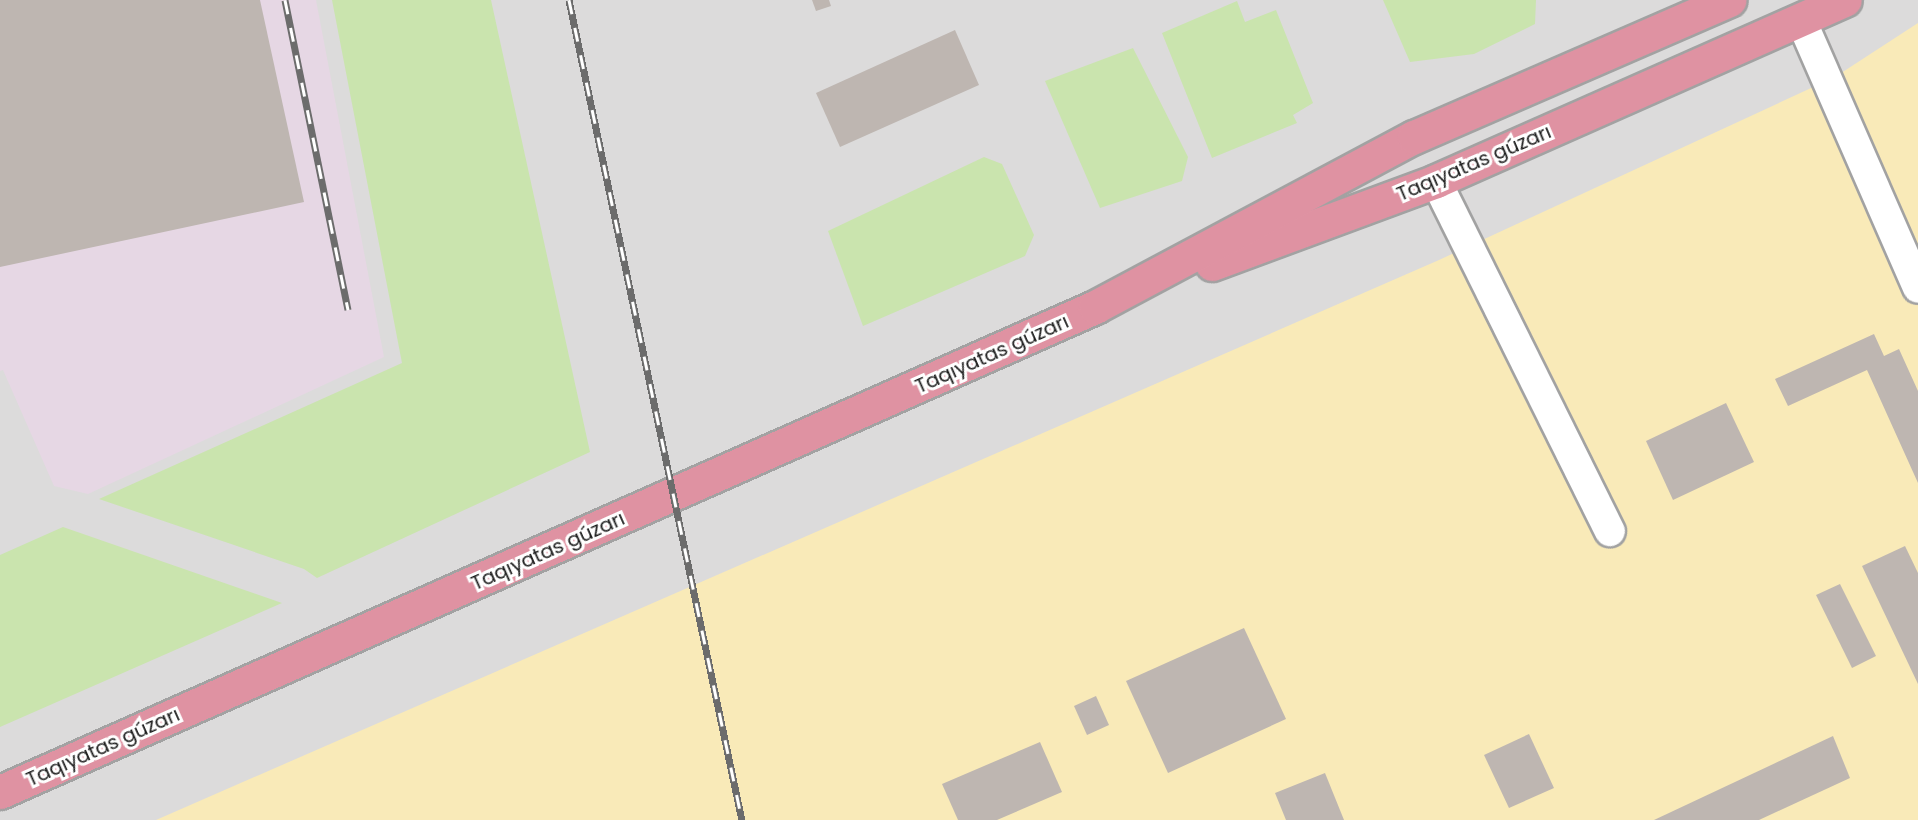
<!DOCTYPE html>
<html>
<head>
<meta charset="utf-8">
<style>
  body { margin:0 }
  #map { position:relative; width:1918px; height:820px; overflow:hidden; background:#eeebe4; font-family:Poppins,sans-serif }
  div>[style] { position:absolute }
  .residential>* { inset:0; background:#dcdbdb }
  .industrial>* { inset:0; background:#e6d7e4 }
  .grass>* { inset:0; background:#cae4ae }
  .sand>* { inset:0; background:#f9eab8 }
  .building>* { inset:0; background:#beb6b1 }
  .roads { filter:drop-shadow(2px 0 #a2a2a2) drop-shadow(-2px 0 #a2a2a2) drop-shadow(0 2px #a2a2a2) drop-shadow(0 -2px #a2a2a2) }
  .minor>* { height:30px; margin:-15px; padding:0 15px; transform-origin:15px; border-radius:15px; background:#fff }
  .highway>* { height:33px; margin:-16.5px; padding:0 16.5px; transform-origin:16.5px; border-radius:16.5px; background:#df92a2 }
  .rail>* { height:7px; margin-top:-3.5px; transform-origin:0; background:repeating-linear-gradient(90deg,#fff 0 14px,#6c6c6c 0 28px); box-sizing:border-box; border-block:2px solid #6c6c6c }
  span { translate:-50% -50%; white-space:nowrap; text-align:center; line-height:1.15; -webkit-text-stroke:6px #fff; paint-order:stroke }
  .street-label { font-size:20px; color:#1e1e1e }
</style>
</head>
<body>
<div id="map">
  <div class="residential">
    <i style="clip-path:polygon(0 0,1918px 0,1918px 820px,0 820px)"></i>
  </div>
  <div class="industrial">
    <i style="clip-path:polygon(0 0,316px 0,384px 357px,88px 494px,54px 486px,3px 370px,0 371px)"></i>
  </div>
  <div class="grass">
    <i style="clip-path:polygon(332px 0,491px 0,590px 452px,317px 578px,304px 569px,99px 499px,402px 363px)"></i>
    <i style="clip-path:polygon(1383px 0,1536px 0,1535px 24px,1474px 54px,1410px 62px)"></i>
    <i style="clip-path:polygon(1237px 1px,1245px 22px,1276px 10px,1313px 103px,1293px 115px,1297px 123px,1212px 158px,1162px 33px)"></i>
    <i style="clip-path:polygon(1133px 48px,1188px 157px,1182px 181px,1100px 208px,1045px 81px)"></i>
    <i style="clip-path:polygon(984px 157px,1002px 164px,1034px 235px,1025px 256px,863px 326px,828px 231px)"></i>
    <i style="clip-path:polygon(63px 527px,282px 603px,0 727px,0 555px)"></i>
  </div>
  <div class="sand">
    <i style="clip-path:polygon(1918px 23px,1918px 820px,156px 820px,1439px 260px,1835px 77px)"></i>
  </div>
  <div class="building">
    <i style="clip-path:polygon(0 0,260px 0,304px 202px,0 267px)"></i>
    <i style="clip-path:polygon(812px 0,829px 0,831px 6px,816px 11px)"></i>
    <i style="clip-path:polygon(955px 30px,979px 85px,840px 147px,816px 93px)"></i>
    <i style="clip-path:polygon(1874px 334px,1884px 356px,1899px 349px,1918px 391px,1918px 483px,1867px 370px,1788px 406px,1775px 379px)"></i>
    <i style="clip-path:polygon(1726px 403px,1754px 462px,1673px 500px,1646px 441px)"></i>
    <i style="clip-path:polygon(1905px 546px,1918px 573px,1918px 684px,1862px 566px)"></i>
    <i style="clip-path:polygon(1840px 584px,1876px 656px,1852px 668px,1816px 595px)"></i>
    <i style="clip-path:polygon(1244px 628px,1286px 719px,1168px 773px,1126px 681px)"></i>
    <i style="clip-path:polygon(1096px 696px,1109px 725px,1087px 735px,1074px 706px)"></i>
    <i style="clip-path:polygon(1529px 734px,1554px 788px,1509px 808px,1484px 755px)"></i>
    <i style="clip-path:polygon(1833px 736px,1850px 778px,1759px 820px,1654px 820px)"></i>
    <i style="clip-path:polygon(1040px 742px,1062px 792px,997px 820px,958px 820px,942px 784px)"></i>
    <i style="clip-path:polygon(1325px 773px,1344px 820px,1286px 820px,1275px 793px)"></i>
  </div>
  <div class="roads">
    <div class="minor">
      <i style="left:1801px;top:20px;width:292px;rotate:66.4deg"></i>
      <i style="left:1436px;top:181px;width:391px;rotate:63.6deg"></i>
    </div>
    <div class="highway">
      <i style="left:1212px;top:264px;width:239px;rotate:-20.3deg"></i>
      <i style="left:1436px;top:181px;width:447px;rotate:-23.9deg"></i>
      <i style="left:0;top:792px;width:1198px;rotate:-23.89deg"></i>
      <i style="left:1095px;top:307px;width:361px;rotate:-28.1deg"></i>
      <i style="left:1414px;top:137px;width:344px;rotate:-23.5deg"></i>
    </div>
  </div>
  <div class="rail">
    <i style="left:285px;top:0;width:316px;rotate:78.5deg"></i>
    <i style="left:569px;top:0;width:838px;rotate:78.09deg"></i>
  </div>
  <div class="street-label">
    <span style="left:1474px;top:163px;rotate:-23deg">Taqıyatas gúzarı</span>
    <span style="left:992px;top:354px;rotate:-24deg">Taqıyatas gúzarı</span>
    <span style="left:548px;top:551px;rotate:-24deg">Taqıyatas gúzarı</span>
    <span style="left:103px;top:747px;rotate:-24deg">Taqıyatas gúzarı</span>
  </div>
</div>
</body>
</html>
